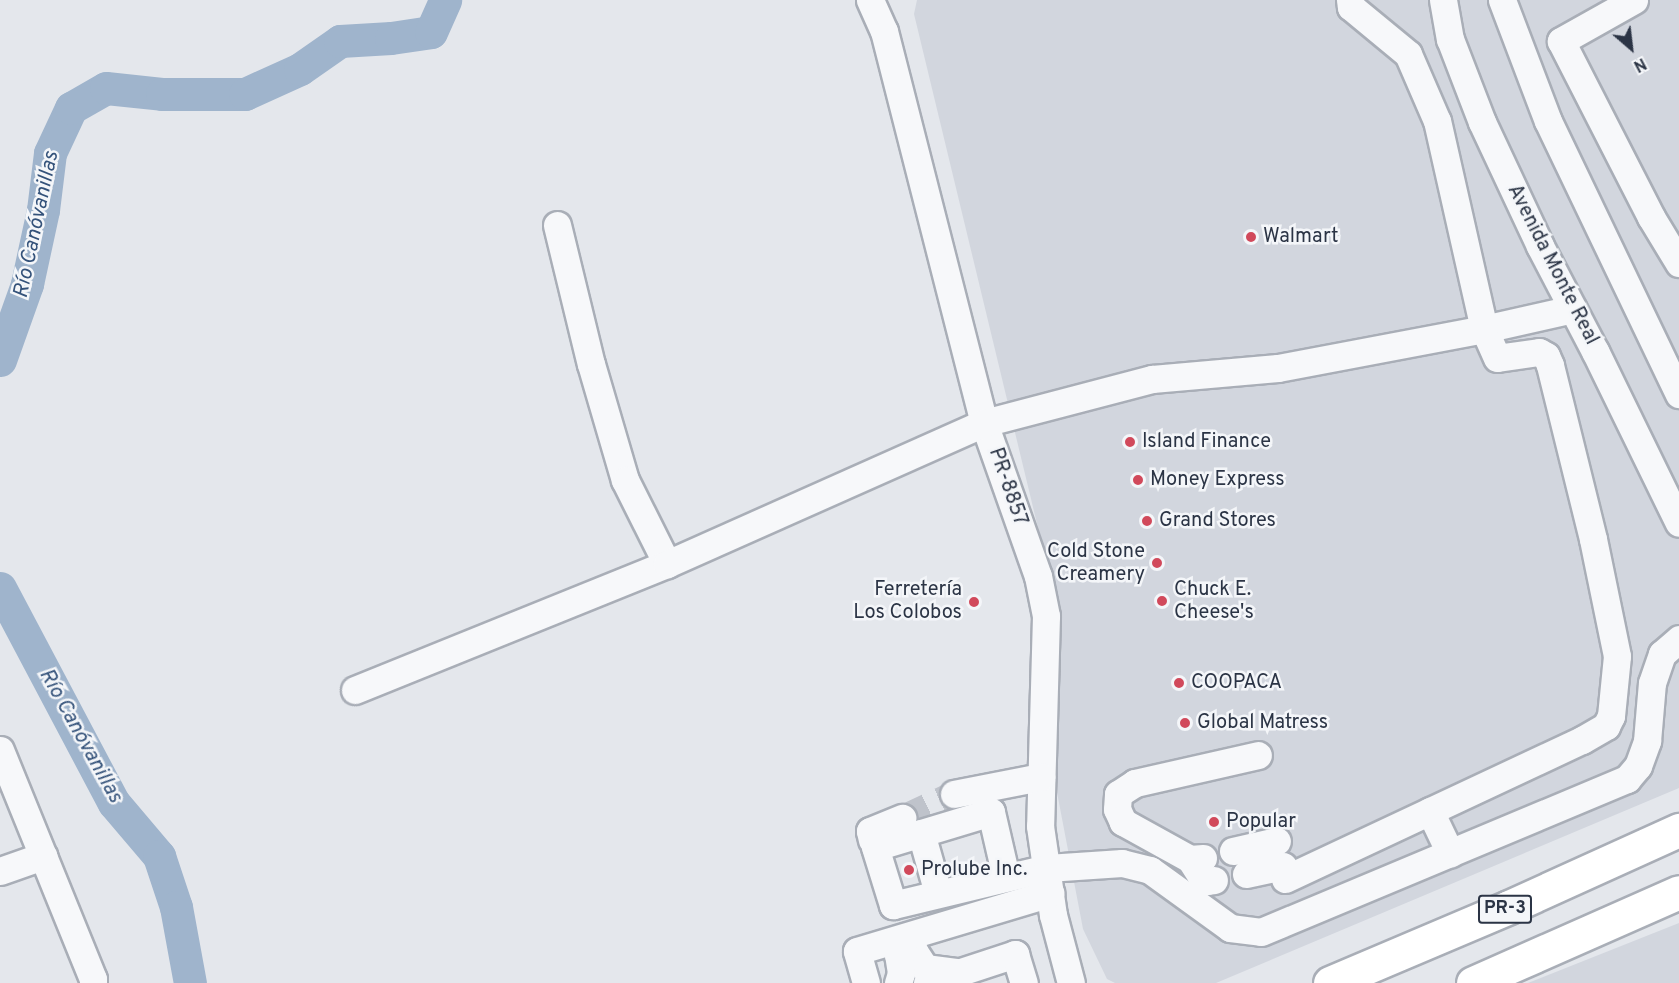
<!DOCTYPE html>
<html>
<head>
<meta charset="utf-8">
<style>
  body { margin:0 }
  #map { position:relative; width:1679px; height:983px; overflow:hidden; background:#e4e7ec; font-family:Overpass,sans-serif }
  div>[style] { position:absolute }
  .built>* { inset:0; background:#d2d6de }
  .river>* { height:33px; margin:-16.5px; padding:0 16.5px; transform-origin:16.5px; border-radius:16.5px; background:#9fb4cc }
  .minor-tunnel>* { height:27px; margin-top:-13.5px; transform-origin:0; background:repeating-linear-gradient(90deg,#bfc3cb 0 27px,transparent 0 41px) }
  .roads { filter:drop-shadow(2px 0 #a9aeb7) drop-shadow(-2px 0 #a9aeb7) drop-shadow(0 2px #a9aeb7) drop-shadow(0 -2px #a9aeb7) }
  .minor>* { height:27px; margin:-13.5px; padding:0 13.5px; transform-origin:13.5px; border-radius:13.5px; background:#f7f8fa }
  .major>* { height:33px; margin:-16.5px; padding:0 16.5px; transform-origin:16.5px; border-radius:16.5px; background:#fff }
  .dots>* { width:16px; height:16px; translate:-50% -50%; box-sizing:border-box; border:3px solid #f4f6f9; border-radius:50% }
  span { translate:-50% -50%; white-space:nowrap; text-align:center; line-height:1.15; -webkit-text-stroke:5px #f4f6f9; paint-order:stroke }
  .shield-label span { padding:2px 4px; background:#f4f6f9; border:2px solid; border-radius:4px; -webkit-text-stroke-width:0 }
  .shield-label { font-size:18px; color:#2b3445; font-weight:700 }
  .poi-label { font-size:20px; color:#2b3445 }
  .left { translate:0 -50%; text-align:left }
  .right { translate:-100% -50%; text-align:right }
  .street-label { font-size:20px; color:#2b3445 }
  .water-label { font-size:21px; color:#34527a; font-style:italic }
  .north { position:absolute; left:1601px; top:18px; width:60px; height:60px; -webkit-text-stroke:4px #f4f6f9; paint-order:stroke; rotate:152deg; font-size:16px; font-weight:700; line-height:24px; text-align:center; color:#2b3445 }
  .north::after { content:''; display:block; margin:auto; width:21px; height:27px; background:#2b3445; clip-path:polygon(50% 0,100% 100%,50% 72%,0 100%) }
</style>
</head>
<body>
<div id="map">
  <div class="built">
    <i style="clip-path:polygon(917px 0,1679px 0,1679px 788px,1216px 983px,1115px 983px,1107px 979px,1083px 929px,1052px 766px,1060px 619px,914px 14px)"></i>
    <i style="clip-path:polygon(1679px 923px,1679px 983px,1528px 983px)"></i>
  </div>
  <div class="river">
    <i style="left:0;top:360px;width:81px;rotate:-70.4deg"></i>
    <i style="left:27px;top:284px;width:76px;rotate:-77.8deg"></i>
    <i style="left:43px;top:210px;width:57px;rotate:-83deg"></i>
    <i style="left:50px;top:153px;width:50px;rotate:-65deg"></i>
    <i style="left:71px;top:108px;width:40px;rotate:-29.7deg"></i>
    <i style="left:106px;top:88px;width:56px;rotate:6.1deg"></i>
    <i style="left:162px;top:94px;width:83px"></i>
    <i style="left:245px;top:94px;width:60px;rotate:-24.4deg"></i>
    <i style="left:300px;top:69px;width:49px;rotate:-35deg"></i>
    <i style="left:340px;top:41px;width:51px;rotate:-3.4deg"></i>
    <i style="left:391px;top:38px;width:40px;rotate:-8.5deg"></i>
    <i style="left:431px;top:32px;width:35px;rotate:-66deg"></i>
    <i style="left:0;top:588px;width:243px;rotate:62.1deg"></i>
    <i style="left:114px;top:803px;width:70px;rotate:49.7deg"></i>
    <i style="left:159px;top:856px;width:54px;rotate:71.6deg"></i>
    <i style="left:176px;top:907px;width:77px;rotate:79.6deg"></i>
  </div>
  <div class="minor-tunnel">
    <i style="left:903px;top:818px;width:56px;rotate:-25.2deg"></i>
  </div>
  <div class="roads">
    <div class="minor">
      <i style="left:870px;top:0;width:34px;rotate:66deg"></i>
      <i style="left:884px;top:31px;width:405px;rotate:75.7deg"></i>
      <i style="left:984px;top:423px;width:162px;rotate:70.6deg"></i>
      <i style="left:1038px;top:576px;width:41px;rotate:78.7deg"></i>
      <i style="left:1046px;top:616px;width:210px;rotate:91.6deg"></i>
      <i style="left:1040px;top:826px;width:90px;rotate:81.7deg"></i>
      <i style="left:1053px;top:915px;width:70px;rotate:75.2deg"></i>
      <i style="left:1443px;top:0;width:40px;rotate:80deg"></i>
      <i style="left:1450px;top:39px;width:89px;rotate:68.9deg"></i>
      <i style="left:1482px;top:122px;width:137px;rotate:64.9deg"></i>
      <i style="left:1540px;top:246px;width:119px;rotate:62.4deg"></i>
      <i style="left:1595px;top:351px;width:191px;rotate:64deg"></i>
      <i style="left:1502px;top:0;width:129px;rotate:69.2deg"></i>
      <i style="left:1548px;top:121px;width:303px;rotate:64.4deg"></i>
      <i style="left:1634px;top:0;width:84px;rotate:150.7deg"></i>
      <i style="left:1561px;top:41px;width:198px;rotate:62.9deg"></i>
      <i style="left:1651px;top:217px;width:54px;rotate:58.7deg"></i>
      <i style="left:557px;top:225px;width:143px;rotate:76.3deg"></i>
      <i style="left:591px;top:364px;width:121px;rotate:73.7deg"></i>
      <i style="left:625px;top:480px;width:94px;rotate:63.4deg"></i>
      <i style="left:355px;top:690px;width:336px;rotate:-22deg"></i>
      <i style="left:667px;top:564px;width:347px;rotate:-24deg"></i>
      <i style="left:984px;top:423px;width:174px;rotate:-14.7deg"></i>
      <i style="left:1152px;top:379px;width:126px;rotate:-5deg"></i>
      <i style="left:1278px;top:368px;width:210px;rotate:-10.7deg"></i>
      <i style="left:1484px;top:329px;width:91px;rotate:-12.7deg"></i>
      <i style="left:0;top:750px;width:247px;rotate:67.9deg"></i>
      <i style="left:93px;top:979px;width:4px;rotate:90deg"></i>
      <i style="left:954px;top:794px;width:89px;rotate:-11.1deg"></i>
      <i style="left:1430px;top:811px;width:47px;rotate:64.5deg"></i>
      <i style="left:921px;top:833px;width:62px;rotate:74.2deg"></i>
      <i style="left:872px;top:840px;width:9px;rotate:-103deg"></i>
      <i style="left:870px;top:831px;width:35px;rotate:-22deg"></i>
      <i style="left:1233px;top:851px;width:45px;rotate:-12.8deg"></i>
      <i style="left:1203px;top:858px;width:13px;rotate:176deg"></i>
      <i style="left:1190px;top:859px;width:77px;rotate:-151.1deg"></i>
      <i style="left:1123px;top:822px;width:14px;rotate:-115deg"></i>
      <i style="left:1117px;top:809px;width:15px;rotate:-86deg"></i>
      <i style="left:1118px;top:794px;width:20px;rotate:-33deg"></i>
      <i style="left:1135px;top:783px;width:126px;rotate:-12.8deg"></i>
      <i style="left:1190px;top:859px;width:20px;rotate:57deg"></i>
      <i style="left:1201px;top:876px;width:8px;rotate:40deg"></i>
      <i style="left:1207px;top:881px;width:7px;rotate:-8deg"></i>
      <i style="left:0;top:871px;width:46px;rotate:-19.2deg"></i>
      <i style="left:1246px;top:874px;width:38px;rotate:-12deg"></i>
      <i style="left:1006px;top:877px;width:67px;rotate:-103deg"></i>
      <i style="left:991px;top:812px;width:121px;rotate:163.2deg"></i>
      <i style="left:875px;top:847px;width:61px;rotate:72.8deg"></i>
      <i style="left:893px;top:905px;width:158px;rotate:-13.5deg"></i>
      <i style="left:1047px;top:868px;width:75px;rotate:-3.8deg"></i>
      <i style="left:1122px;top:863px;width:29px;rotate:14deg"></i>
      <i style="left:1150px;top:870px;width:99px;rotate:35.9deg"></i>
      <i style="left:1230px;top:928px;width:31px;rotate:7deg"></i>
      <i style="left:1261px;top:932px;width:397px;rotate:-22.7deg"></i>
      <i style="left:1627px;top:779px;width:17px;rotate:-50deg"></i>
      <i style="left:1638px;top:766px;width:27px;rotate:-70deg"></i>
      <i style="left:1647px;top:741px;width:58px;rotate:-85.1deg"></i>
      <i style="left:1652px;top:683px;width:31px;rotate:-71deg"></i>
      <i style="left:1662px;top:654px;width:23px;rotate:-41deg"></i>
      <i style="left:1285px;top:879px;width:328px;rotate:-25.1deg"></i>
      <i style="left:1582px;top:740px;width:28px;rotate:-30deg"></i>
      <i style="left:1606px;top:726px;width:11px;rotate:-63deg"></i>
      <i style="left:1611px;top:716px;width:60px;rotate:-84.3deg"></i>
      <i style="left:1617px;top:656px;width:119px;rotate:-101.6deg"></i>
      <i style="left:1593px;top:539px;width:179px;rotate:-103.9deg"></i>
      <i style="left:1550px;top:365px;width:10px;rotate:-114deg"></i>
      <i style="left:1546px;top:356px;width:8px;rotate:-150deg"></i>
      <i style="left:1539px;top:352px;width:42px;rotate:171.9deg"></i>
      <i style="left:1497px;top:358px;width:32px;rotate:-114deg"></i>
      <i style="left:1484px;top:329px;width:213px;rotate:-102.7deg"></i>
      <i style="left:1437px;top:121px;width:73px;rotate:-113.4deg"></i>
      <i style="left:1408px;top:54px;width:74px;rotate:-140.5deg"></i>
      <i style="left:1351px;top:7px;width:7px;rotate:-98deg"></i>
      <i style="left:900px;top:939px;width:9px;rotate:69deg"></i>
      <i style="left:903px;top:947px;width:12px;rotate:20deg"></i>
      <i style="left:914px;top:951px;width:20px;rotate:57deg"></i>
      <i style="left:925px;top:968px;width:31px;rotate:7deg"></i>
      <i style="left:866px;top:983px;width:33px;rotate:-106deg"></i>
      <i style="left:857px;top:951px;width:202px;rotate:-16.7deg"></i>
      <i style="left:898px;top:983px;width:10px;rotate:-73deg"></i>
      <i style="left:901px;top:973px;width:18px;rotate:-99deg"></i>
      <i style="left:898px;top:955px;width:9px;rotate:-58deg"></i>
      <i style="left:927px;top:983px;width:93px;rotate:-18.2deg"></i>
      <i style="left:1015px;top:954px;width:30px;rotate:73deg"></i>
    </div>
    <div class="major">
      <i style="left:1330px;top:983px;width:194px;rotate:-23deg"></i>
      <i style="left:1509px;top:907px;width:187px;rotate:-24.4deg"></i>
      <i style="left:1473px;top:983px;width:225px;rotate:-23.8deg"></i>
    </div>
  </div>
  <div class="dots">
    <i style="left:1251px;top:237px;background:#d1495b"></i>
    <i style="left:1130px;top:442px;background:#d1495b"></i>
    <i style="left:1138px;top:480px;background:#d1495b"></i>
    <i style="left:1147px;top:521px;background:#d1495b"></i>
    <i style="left:1157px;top:563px;background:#d1495b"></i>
    <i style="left:1162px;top:601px;background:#d1495b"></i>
    <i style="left:974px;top:602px;background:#d1495b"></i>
    <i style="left:1179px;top:683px;background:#d1495b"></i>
    <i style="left:1185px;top:723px;background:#d1495b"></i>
    <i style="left:1214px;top:822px;background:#d1495b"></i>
    <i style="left:909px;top:870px;background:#d1495b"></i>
  </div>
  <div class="shield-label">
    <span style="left:1505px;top:909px">PR-3</span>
  </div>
  <div class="poi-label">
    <span class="left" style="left:1263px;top:237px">Walmart</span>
    <span class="left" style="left:1142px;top:442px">Island Finance</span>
    <span class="left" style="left:1150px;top:480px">Money Express</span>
    <span class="left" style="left:1159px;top:521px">Grand Stores</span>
    <span class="right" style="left:1145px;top:564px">Cold Stone<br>Creamery</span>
    <span class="right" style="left:962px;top:602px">Ferretería<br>Los Colobos</span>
    <span class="left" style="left:1174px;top:602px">Chuck E.<br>Cheese's</span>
    <span class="left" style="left:1191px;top:683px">COOPACA</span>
    <span class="left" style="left:1197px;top:723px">Global Matress</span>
    <span class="left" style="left:1226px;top:822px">Popular</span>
    <span class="left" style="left:921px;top:870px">Prolube Inc.</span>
  </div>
  <div class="street-label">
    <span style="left:1552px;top:265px;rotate:63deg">Avenida Monte Real</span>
    <span style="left:1007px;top:487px;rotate:71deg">PR-8857</span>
  </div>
  <div class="water-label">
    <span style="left:37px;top:225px;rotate:-78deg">Río Canóvanillas</span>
    <span style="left:80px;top:736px;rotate:61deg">Río Canóvanillas</span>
  </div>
  <div class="north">N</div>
</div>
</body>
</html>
